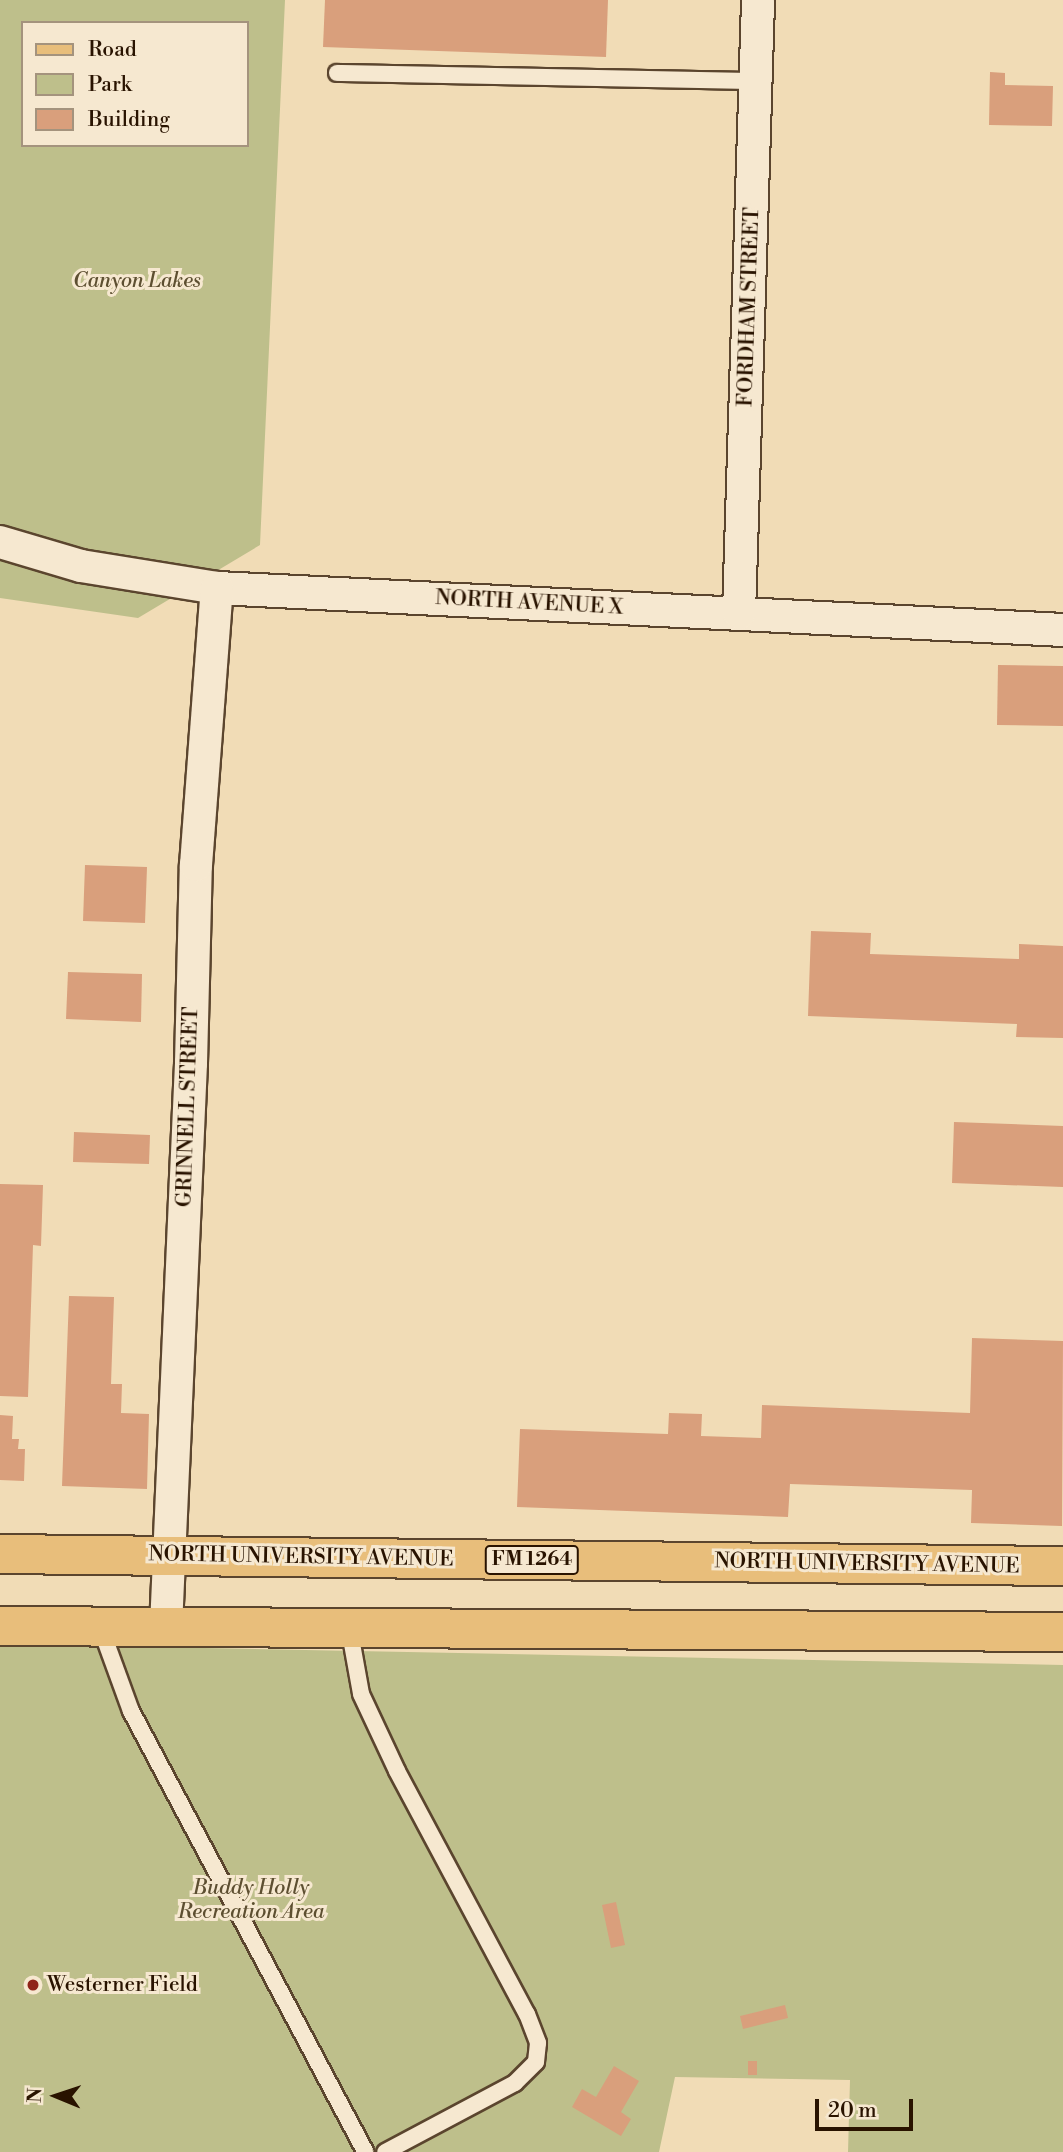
<!DOCTYPE html>
<html>
<head>
<meta charset="utf-8">
<style>
  body { margin:0 }
  #map { position:relative; width:1063px; height:2152px; overflow:hidden; background:#f1dcb6; font-family:"Libre Bodoni",serif }
  div>[style] { position:absolute }
  .green>* { inset:0; background:#bebf8b }
  .building>* { inset:0; background:#d99f7c }
  .roads { filter:drop-shadow(2px 0 #5b452e) drop-shadow(-2px 0 #5b452e) drop-shadow(0 2px #5b452e) drop-shadow(0 -2px #5b452e) }
  .lane>* { height:16px; margin:-8px; padding:0 8px; transform-origin:8px; border-radius:8px; background:#f6e8d0 }
  .street>* { height:32px; margin:-16px; padding:0 16px; transform-origin:16px; border-radius:16px; background:#f6e8d0 }
  .primary>* { height:38px; margin:-19px; padding:0 19px; transform-origin:19px; border-radius:19px; background:#e8be7b }
  .dots>* { width:19px; height:19px; translate:-50% -50%; box-sizing:border-box; border:4px solid #f6e8d0; border-radius:50% }
  span { translate:-50% -50%; white-space:nowrap; text-align:center; line-height:1.15; -webkit-text-stroke:6px #f6e8d0; paint-order:stroke }
  .shield-label span { padding:2px 5px; background:#f6e8d0; border:2px solid; border-radius:5px; -webkit-text-stroke-width:0 }
  .shield-label { font-size:19px; color:#291300; font-weight:700 }
  .park-label { font-size:21px; color:#5d4f31; font-style:italic }
  .street-label { font-size:21px; color:#291300 }
  .poi-label { font-size:21px; color:#291300 }
  .left { translate:0 -50%; text-align:left }
  .legend { position:absolute; left:21px; top:21px; width:228px; height:126px; box-sizing:border-box; background:#f6e8d0; border:2px solid #a4937d; margin:0; padding:9px 12px; list-style:none; font-size:21px; color:#291300 }
  .legend li { display:flex; align-items:center; gap:14px; height:35px }
  .legend b { width:35px; border:2px solid #a4937d }
  .north { position:absolute; left:21px; top:2061px; width:70px; height:70px; -webkit-text-stroke:5px #f6e8d0; paint-order:stroke; rotate:272deg; font-size:19px; font-weight:700; line-height:28px; text-align:center; color:#291300 }
  .north::after { content:''; display:block; margin:auto; width:24px; height:32px; background:#291300; clip-path:polygon(50% 0,100% 100%,50% 72%,0 100%) }
  .scale { position:absolute; left:815px; top:2099px; width:98px; height:32px; box-sizing:border-box; border:4px solid #291300; border-top:0; padding-left:9px; font-size:21px; line-height:24px; white-space:nowrap; color:#291300; -webkit-text-stroke:5px #f6e8d0; paint-order:stroke }
</style>
</head>
<body>
<div id="map">
  <div class="green">
    <i style="clip-path:polygon(evenodd,0 0,285px 0,260px 545px,138px 618px,0 598px,0 0,23px 23px,247px 23px,247px 145px,23px 145px,23px 23px)"></i>
    <i style="clip-path:polygon(0 1644px,1063px 1665px,1063px 2152px,848px 2152px,850px 2080px,675px 2077px,659px 2152px,0 2152px)"></i>
  </div>
  <div class="building">
    <i style="clip-path:polygon(325px 0,608px 0,606px 57px,323px 47px)"></i>
    <i style="clip-path:polygon(990px 72px,1005px 73px,1005px 85px,1053px 86px,1052px 126px,989px 125px)"></i>
    <i style="clip-path:polygon(998px 665px,1063px 666px,1063px 726px,997px 725px)"></i>
    <i style="clip-path:polygon(85px 865px,147px 867px,145px 923px,83px 921px)"></i>
    <i style="clip-path:polygon(811px 931px,871px 933px,870px 954px,1019px 959px,1019px 944px,1063px 946px,1063px 1038px,1016px 1037px,1017px 1024px,808px 1016px)"></i>
    <i style="clip-path:polygon(68px 972px,142px 974px,141px 1022px,66px 1019px)"></i>
    <i style="clip-path:polygon(954px 1122px,1063px 1126px,1063px 1187px,952px 1183px)"></i>
    <i style="clip-path:polygon(74px 1132px,150px 1135px,149px 1164px,73px 1162px)"></i>
    <i style="clip-path:polygon(0 1184px,43px 1185px,41px 1246px,33px 1245px,28px 1397px,0 1396px)"></i>
    <i style="clip-path:polygon(69px 1296px,114px 1297px,111px 1384px,122px 1384px,121px 1413px,149px 1414px,147px 1489px,62px 1486px)"></i>
    <i style="clip-path:polygon(972px 1338px,1063px 1341px,1062px 1526px,971px 1523px,972px 1490px,790px 1484px,788px 1517px,517px 1507px,520px 1429px,668px 1434px,669px 1413px,702px 1414px,701px 1436px,761px 1438px,762px 1405px,970px 1413px)"></i>
    <i style="clip-path:polygon(0 1415px,13px 1416px,12px 1439px,19px 1439px,18px 1449px,25px 1449px,24px 1481px,0 1480px)"></i>
    <i style="clip-path:polygon(616px 1902px,625px 1945px,611px 1948px,602px 1905px)"></i>
    <i style="clip-path:polygon(785px 2005px,788px 2018px,743px 2029px,740px 2016px)"></i>
    <i style="clip-path:polygon(748px 2061px,757px 2061px,757px 2075px,748px 2075px)"></i>
    <i style="clip-path:polygon(614px 2066px,639px 2081px,621px 2112px,631px 2119px,621px 2136px,572px 2107px,582px 2089px,596px 2097px)"></i>
  </div>
  <div class="roads">
    <div class="lane">
      <i style="left:337px;top:73px;width:418px;rotate:1.1deg"></i>
      <i style="left:100px;top:1626px;width:90px;rotate:70deg"></i>
      <i style="left:131px;top:1711px;width:499px;rotate:62deg"></i>
      <i style="left:349px;top:1627px;width:68px;rotate:79.8deg"></i>
      <i style="left:361px;top:1694px;width:85px;rotate:64.9deg"></i>
      <i style="left:397px;top:1771px;width:276px;rotate:61.9deg"></i>
      <i style="left:527px;top:2014px;width:31px;rotate:69deg"></i>
      <i style="left:538px;top:2043px;width:19px;rotate:96deg"></i>
      <i style="left:536px;top:2062px;width:30px;rotate:135deg"></i>
      <i style="left:515px;top:2083px;width:147px;rotate:152deg"></i>
    </div>
    <div class="street">
      <i style="left:0;top:542px;width:84px;rotate:16.5deg"></i>
      <i style="left:81px;top:566px;width:138px;rotate:9.2deg"></i>
      <i style="left:217px;top:588px;width:847px;rotate:2.84deg"></i>
      <i style="left:739px;top:613px;width:613px;rotate:-88.22deg"></i>
      <i style="left:166px;top:1627px;width:565px;rotate:-87.46deg"></i>
      <i style="left:191px;top:1063px;width:198px;rotate:-88.6deg"></i>
      <i style="left:196px;top:865px;width:278px;rotate:-85.7deg"></i>
    </div>
    <div class="primary">
      <i style="left:0;top:1554px;width:1063px;rotate:0.65deg"></i>
      <i style="left:0;top:1626px;width:1063px;rotate:0.32deg"></i>
    </div>
  </div>
  <div class="dots">
    <i style="left:33px;top:1985px;background:#8f2418"></i>
  </div>
  <div class="shield-label">
    <span style="left:532px;top:1560px">FM 1264</span>
  </div>
  <div class="park-label">
    <span style="left:137px;top:281px">Canyon Lakes</span>
    <span style="left:251px;top:1900px">Buddy Holly<br>Recreation Area</span>
  </div>
  <div class="street-label">
    <span style="left:749px;top:307px;rotate:-88deg">FORDHAM STREET</span>
    <span style="left:529px;top:603px;rotate:3deg">NORTH AVENUE X</span>
    <span style="left:188px;top:1107px;rotate:-88deg">GRINNELL STREET</span>
    <span style="left:301px;top:1557px;rotate:1deg">NORTH UNIVERSITY AVENUE</span>
    <span style="left:867px;top:1564px;rotate:1deg">NORTH UNIVERSITY AVENUE</span>
  </div>
  <div class="poi-label">
    <span class="left" style="left:47px;top:1985px">Westerner Field</span>
  </div>
  <ul class="legend">
  <li><b style="height:9px;background:#e8be7b"></b>Road</li>
  <li><b style="height:19px;background:#bebf8b"></b>Park</li>
  <li><b style="height:19px;background:#d99f7c"></b>Building</li>
  </ul>
  <div class="north">N</div>
  <div class="scale">20 m</div>
</div>
</body>
</html>
